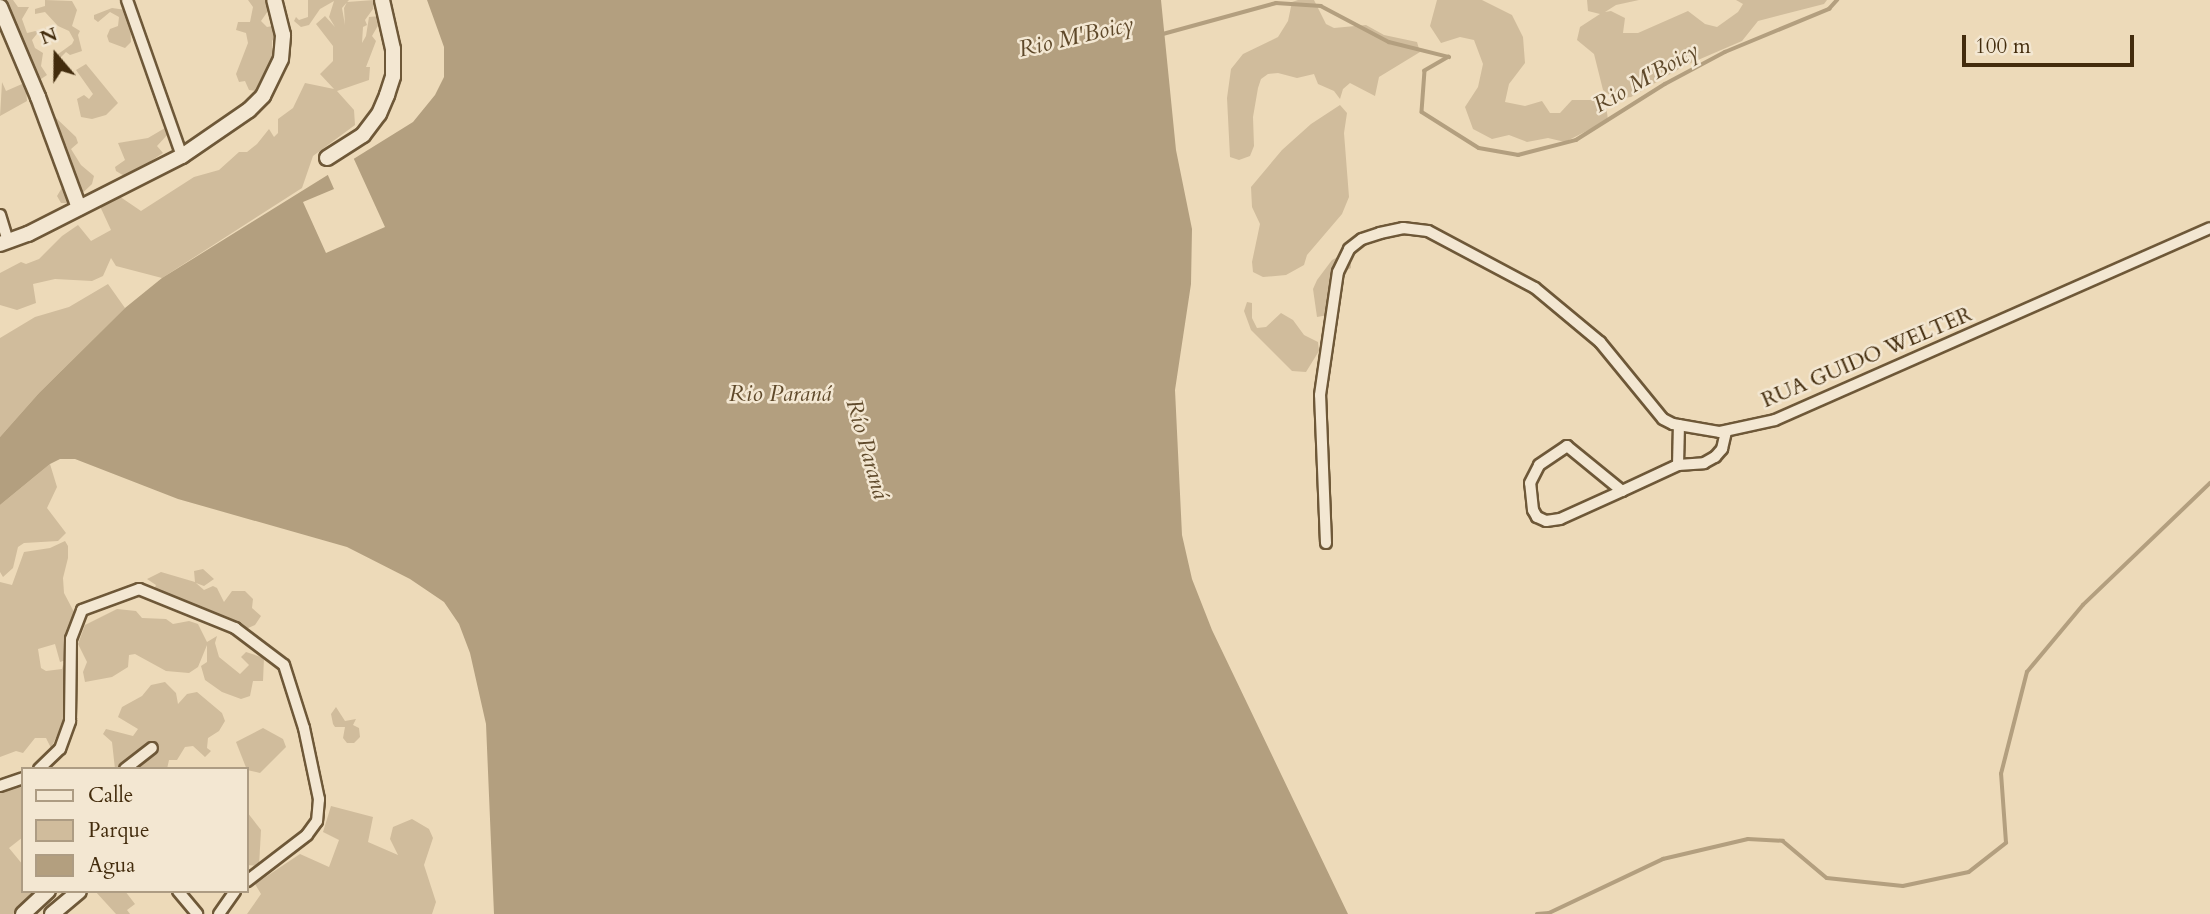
<!DOCTYPE html>
<html>
<head>
<meta charset="utf-8">
<style>
  body { margin:0 }
  #map { position:relative; width:2210px; height:914px; overflow:hidden; background:#eddab9; font-family:Cardo,serif }
  div>[style] { position:absolute }
  .green>* { inset:0; background:#d0bc9c }
  .water>* { inset:0; background:#b39f7f }
  .pier>* { inset:0; background:#eddab9 }
  .stream>* { height:3.5px; margin:-1.75px; padding:0 1.75px; transform-origin:1.75px; border-radius:1.75px; background:#b39f7f }
  .roads { filter:drop-shadow(2px 0 #6e5838) drop-shadow(-2px 0 #6e5838) drop-shadow(0 2px #6e5838) drop-shadow(0 -2px #6e5838) }
  .street>* { height:10px; margin:-5px; padding:0 5px; transform-origin:5px; border-radius:5px; background:#f3e7d2 }
  .secondary>* { height:14px; margin:-7px; padding:0 7px; transform-origin:7px; border-radius:7px; background:#f3e7d2 }
  span { translate:-50% -50%; white-space:nowrap; text-align:center; line-height:1.15; -webkit-text-stroke:5px #f3e7d2; paint-order:stroke }
  .street-label { font-size:21px; color:#432c0d }
  .water-label { font-size:23px; color:#5f492a; font-style:italic }
  .legend { position:absolute; left:21px; top:767px; width:228px; height:126px; box-sizing:border-box; background:#f3e7d2; border:2px solid #ad9c83; margin:0; padding:9px 12px; list-style:none; font-size:21px; color:#432c0d }
  .legend li { display:flex; align-items:center; gap:14px; height:35px }
  .legend b { width:35px; border:2px solid #ad9c83 }
  .north { position:absolute; left:21px; top:21px; width:70px; height:70px; -webkit-text-stroke:5px #f3e7d2; paint-order:stroke; rotate:340deg; font-size:19px; font-weight:700; line-height:28px; text-align:center; color:#432c0d }
  .north::after { content:''; display:block; margin:auto; width:24px; height:32px; background:#432c0d; clip-path:polygon(50% 0,100% 100%,50% 72%,0 100%) }
  .scale { position:absolute; left:1962px; top:35px; width:172px; height:32px; box-sizing:border-box; border:4px solid #432c0d; border-top:0; padding-left:9px; font-size:21px; line-height:24px; white-space:nowrap; color:#432c0d; -webkit-text-stroke:5px #f3e7d2; paint-order:stroke }
</style>
</head>
<body>
<div id="map">
  <div class="green">
    <i style="clip-path:polygon(8px 0,13px 0,18px 7px,29px 7px,22px 19px,27px 33px,40px 30px,32px 40px,35px 48px,43px 53px,41px 66px,47px 75px,41px 79px,34px 80px,29px 54px,16px 44px,12px 16px,4px 4px)"></i>
    <i style="clip-path:polygon(45px 0,72px 1px,77px 10px,72px 26px,80px 31px,78px 35px,82px 51px,70px 55px,66px 52px,56px 62px,53px 62px,54px 57px,72px 44px,74px 40px,69px 31px,58px 26px,45px 12px,35px 14px,35px 9px,45px 6px)"></i>
    <i style="clip-path:polygon(248px 0,266px 0,268px 11px,261px 21px,267px 27px,278px 25px,279px 29px,272px 41px,273px 61px,264px 84px,257px 91px,249px 90px,245px 81px,239px 82px,236px 74px,248px 43px,246px 33px,236px 30px,238px 22px,250px 22px,253px 7px)"></i>
    <i style="clip-path:polygon(308px 0,349px 0,342px 8px,345px 25px,344px 8px,347px 2px,374px 0,373px 9px,365px 20px,367px 25px,363px 27px,362px 43px,366px 36px,369px 17px,380px 16px,380px 22px,372px 36px,376px 41px,366px 67px,370px 67px,369px 80px,337px 91px,354px 110px,355px 125px,313px 156px,302px 188px,162px 278px,116px 266px,111px 258px,103px 276px,92px 281px,55px 279px,33px 284px,36px 303px,17px 310px,0 305px,0 273px,21px 262px,26px 264px,39px 259px,62px 236px,78px 225px,91px 241px,111px 230px,98px 202px,116px 194px,141px 211px,194px 177px,219px 170px,239px 152px,247px 152px,257px 144px,269px 129px,274px 137px,278px 133px,278px 119px,293px 108px,305px 83px,334px 89px,320px 74px,333px 61px,333px 46px,316px 24px,325px 16px,335px 27px,329px 17px,334px 1px,320px 9px,309px 25px,301px 27px,294px 21px,296px 17px,299px 20px,308px 17px)"></i>
    <i style="clip-path:polygon(1298px 0,1314px 0,1326px 24px,1334px 28px,1366px 25px,1384px 35px,1417px 42px,1420px 52px,1379px 77px,1375px 96px,1350px 83px,1343px 89px,1340px 99px,1334px 91px,1318px 84px,1314px 74px,1297px 78px,1278px 73px,1268px 74px,1261px 79px,1258px 88px,1253px 117px,1254px 146px,1250px 156px,1239px 160px,1230px 157px,1227px 98px,1231px 69px,1243px 54px,1278px 37px,1288px 21px,1292px 2px)"></i>
    <i style="clip-path:polygon(1437px 0,1482px 0,1512px 15px,1523px 37px,1525px 63px,1509px 84px,1505px 102px,1525px 106px,1542px 101px,1550px 113px,1560px 113px,1572px 100px,1592px 100px,1606px 105px,1608px 120px,1565px 142px,1548px 138px,1527px 142px,1509px 135px,1492px 139px,1473px 129px,1465px 107px,1478px 87px,1483px 64px,1474px 40px,1460px 37px,1441px 43px,1430px 26px)"></i>
    <i style="clip-path:polygon(1587px 0,1639px 0,1616px 5px,1605px 12px,1611px 11px,1625px 18px,1623px 33px,1638px 33px,1688px 11px,1705px 24px,1717px 27px,1738px 12px,1743px 4px,1736px 0,1827px 0,1824px 4px,1758px 21px,1742px 41px,1684px 66px,1631px 97px,1615px 99px,1603px 90px,1594px 54px,1577px 40px,1580px 27px,1600px 14px,1588px 11px)"></i>
    <i style="clip-path:polygon(112px 8px,126px 10px,130px 18px,131px 42px,125px 48px,109px 42px,107px 36px,110px 29px,118px 26px,119px 17px,110px 12px,98px 22px,94px 19px,94px 15px)"></i>
    <i style="clip-path:polygon(86px 64px,118px 103px,106px 115px,92px 119px,81px 117px,77px 99px,84px 95px,89px 99px,93px 94px,76px 70px)"></i>
    <i style="clip-path:polygon(2px 82px,6px 91px,22px 84px,26px 88px,27px 101px,0 116px)"></i>
    <i style="clip-path:polygon(1340px 105px,1347px 113px,1344px 133px,1349px 197px,1342px 214px,1307px 255px,1304px 265px,1286px 275px,1263px 277px,1253px 272px,1252px 262px,1260px 224px,1252px 207px,1251px 187px,1282px 150px,1311px 124px)"></i>
    <i style="clip-path:polygon(55px 117px,76px 137px,78px 143px,71px 149px,81px 165px,94px 176px,92px 184px,72px 203px,61px 203px,57px 196px,66px 181px,50px 122px)"></i>
    <i style="clip-path:polygon(165px 128px,169px 133px,157px 146px,163px 153px,151px 161px,151px 167px,126px 177px,116px 171px,115px 167px,125px 160px,118px 143px,148px 138px)"></i>
    <i style="clip-path:polygon(1347px 252px,1351px 258px,1351px 268px,1333px 277px,1328px 315px,1317px 317px,1313px 289px,1317px 280px,1332px 260px)"></i>
    <i style="clip-path:polygon(108px 284px,125px 308px,39px 393px,0 437px,0 338px,35px 317px,69px 307px)"></i>
    <i style="clip-path:polygon(1247px 302px,1252px 303px,1252px 318px,1257px 328px,1266px 327px,1281px 313px,1293px 320px,1304px 335px,1318px 342px,1319px 351px,1306px 372px,1292px 371px,1251px 330px,1244px 311px)"></i>
    <i style="clip-path:polygon(50px 464px,57px 487px,47px 508px,66px 533px,58px 541px,24px 543px,18px 547px,13px 568px,3px 577px,0 572px,0 505px)"></i>
    <i style="clip-path:polygon(65px 541px,68px 546px,68px 558px,63px 578px,64px 593px,74px 612px,66px 660px,60px 662px,55px 644px,38px 649px,41px 668px,46px 671px,62px 669px,63px 665px,68px 669px,69px 698px,65px 718px,51px 748px,46px 738px,35px 738px,23px 753px,16px 751px,0 757px,0 582px,12px 585px,24px 552px,50px 548px)"></i>
    <i style="clip-path:polygon(203px 569px,214px 579px,204px 586px,196px 583px,204px 590px,213px 586px,217px 588px,224px 602px,232px 591px,245px 591px,253px 599px,252px 608px,261px 616px,255px 625px,246px 629px,241px 623px,225px 617px,181px 606px,180px 600px,152px 594px,156px 585px,147px 579px,161px 572px,195px 582px,194px 571px)"></i>
    <i style="clip-path:polygon(117px 609px,136px 611px,142px 618px,166px 619px,173px 624px,189px 621px,198px 624px,207px 642px,217px 636px,215px 643px,219px 657px,240px 674px,249px 665px,241px 657px,246px 652px,264px 658px,263px 681px,253px 681px,250px 696px,241px 699px,222px 692px,205px 680px,201px 666px,207px 662px,207px 645px,198px 667px,189px 673px,166px 671px,135px 654px,129px 655px,128px 667px,112px 677px,85px 682px,83px 672px,87px 662px,78px 644px,85px 625px)"></i>
    <i style="clip-path:polygon(165px 682px,176px 693px,178px 704px,187px 694px,197px 692px,222px 713px,225px 721px,219px 731px,208px 738px,207px 748px,211px 751px,205px 757px,193px 746px,185px 747px,177px 760px,169px 760px,167px 769px,115px 769px,112px 742px,103px 734px,106px 729px,133px 736px,138px 729px,118px 717px,122px 707px,142px 696px,151px 685px)"></i>
    <i style="clip-path:polygon(336px 707px,345px 721px,356px 719px,353px 725px,359px 728px,360px 737px,354px 743px,347px 743px,343px 738px,345px 727px,335px 727px,333px 724px,331px 714px)"></i>
    <i style="clip-path:polygon(263px 728px,283px 739px,286px 747px,260px 773px,247px 770px,236px 742px)"></i>
    <i style="clip-path:polygon(23px 785px,23px 837px,9px 848px,23px 865px,23px 891px,32px 891px,27px 904px,13px 914px,0 914px,0 791px)"></i>
    <i style="clip-path:polygon(331px 806px,373px 817px,368px 842px,398px 855px,390px 839px,393px 827px,412px 819px,429px 829px,433px 838px,424px 865px,436px 902px,432px 914px,247px 914px,261px 894px,255px 884px,300px 854px,329px 867px,339px 840px,323px 832px)"></i>
    <i style="clip-path:polygon(247px 812px,261px 830px,259px 866px,247px 865px)"></i>
    <i style="clip-path:polygon(95px 891px,125px 891px,135px 904px,127px 910px,130px 914px,116px 914px)"></i>
  </div>
  <div class="water">
    <i style="clip-path:polygon(427px 0,1161px 0,1176px 150px,1192px 229px,1191px 284px,1175px 390px,1182px 535px,1192px 579px,1212px 630px,1348px 914px,494px 914px,486px 724px,470px 653px,459px 624px,444px 602px,410px 579px,347px 547px,178px 499px,75px 459px,60px 459px,50px 464px,0 505px,0 437px,39px 393px,125px 308px,162px 278px,413px 122px,435px 95px,444px 77px,444px 47px)"></i>
  </div>
  <div class="pier">
    <i style="clip-path:polygon(353px 157px,385px 227px,326px 253px,303px 202px,334px 189px,327px 173px)"></i>
  </div>
  <div class="stream">
    <i style="left:1163px;top:34px;width:117px;rotate:-15.3deg"></i>
    <i style="left:1276px;top:3px;width:45px;rotate:3.8deg"></i>
    <i style="left:1321px;top:6px;width:77px;rotate:27.9deg"></i>
    <i style="left:1389px;top:42px;width:62px;rotate:14deg"></i>
    <i style="left:1449px;top:57px;width:28px;rotate:150deg"></i>
    <i style="left:1425px;top:71px;width:41px;rotate:94.2deg"></i>
    <i style="left:1422px;top:112px;width:67px;rotate:32.3deg"></i>
    <i style="left:1479px;top:148px;width:40px;rotate:10deg"></i>
    <i style="left:1518px;top:155px;width:60px;rotate:-14.5deg"></i>
    <i style="left:1576px;top:140px;width:105px;rotate:-32.2deg"></i>
    <i style="left:1665px;top:84px;width:68px;rotate:-28.1deg"></i>
    <i style="left:1725px;top:52px;width:113px;rotate:-22.5deg"></i>
    <i style="left:1829px;top:9px;width:12px;rotate:-48deg"></i>
    <i style="left:1537px;top:914px;width:12px;rotate:-5deg"></i>
    <i style="left:1549px;top:913px;width:126px;rotate:-25.3deg"></i>
    <i style="left:1663px;top:859px;width:87px;rotate:-13.2deg"></i>
    <i style="left:1748px;top:839px;width:35px;rotate:3deg"></i>
    <i style="left:1783px;top:841px;width:57px;rotate:40.1deg"></i>
    <i style="left:1827px;top:878px;width:76px;rotate:6deg"></i>
    <i style="left:1903px;top:886px;width:67px;rotate:-12deg"></i>
    <i style="left:1969px;top:872px;width:47px;rotate:-38.1deg"></i>
    <i style="left:2006px;top:843px;width:69px;rotate:-94.1deg"></i>
    <i style="left:2001px;top:774px;width:105px;rotate:-75.7deg"></i>
    <i style="left:2027px;top:672px;width:87px;rotate:-50.1deg"></i>
    <i style="left:2083px;top:605px;width:176px;rotate:-43.8deg"></i>
  </div>
  <div class="roads">
    <div class="street">
      <i style="left:127px;top:0;width:165px;rotate:70.6deg"></i>
      <i style="left:0;top:215px;width:28px;rotate:73deg"></i>
      <i style="left:1678px;top:465px;width:40px;rotate:-88.6deg"></i>
      <i style="left:1622px;top:491px;width:68px;rotate:155.7deg"></i>
      <i style="left:1560px;top:519px;width:14px;rotate:172deg"></i>
      <i style="left:1546px;top:521px;width:10px;rotate:-156deg"></i>
      <i style="left:1537px;top:517px;width:8px;rotate:-120deg"></i>
      <i style="left:1533px;top:510px;width:27px;rotate:-96deg"></i>
      <i style="left:1530px;top:483px;width:20px;rotate:-63deg"></i>
      <i style="left:1539px;top:465px;width:34px;rotate:-34deg"></i>
      <i style="left:1567px;top:446px;width:71px;rotate:39.3deg"></i>
      <i style="left:1622px;top:491px;width:62px;rotate:-24.9deg"></i>
      <i style="left:1678px;top:465px;width:26px;rotate:-4deg"></i>
      <i style="left:1704px;top:463px;width:13px;rotate:-29deg"></i>
      <i style="left:1715px;top:457px;width:11px;rotate:-49deg"></i>
      <i style="left:1722px;top:449px;width:17px;rotate:-77deg"></i>
      <i style="left:1326px;top:543px;width:148px;rotate:-92.3deg"></i>
      <i style="left:1320px;top:395px;width:124px;rotate:-81.7deg"></i>
      <i style="left:1338px;top:272px;width:25px;rotate:-64deg"></i>
      <i style="left:1349px;top:249px;width:16px;rotate:-38deg"></i>
      <i style="left:1362px;top:239px;width:19px;rotate:-18deg"></i>
      <i style="left:1380px;top:233px;width:24px;rotate:-12deg"></i>
      <i style="left:1403px;top:228px;width:25px;rotate:7deg"></i>
      <i style="left:1428px;top:231px;width:121px;rotate:28deg"></i>
      <i style="left:1535px;top:288px;width:85px;rotate:39.7deg"></i>
      <i style="left:1600px;top:342px;width:99px;rotate:50.7deg"></i>
      <i style="left:1663px;top:419px;width:11px;rotate:27deg"></i>
      <i style="left:1673px;top:424px;width:48px;rotate:9.7deg"></i>
      <i style="left:1720px;top:432px;width:56px;rotate:-12.3deg"></i>
      <i style="left:1775px;top:420px;width:475px;rotate:-23.8deg"></i>
      <i style="left:39px;top:769px;width:29px;rotate:-44deg"></i>
      <i style="left:60px;top:749px;width:30px;rotate:-70deg"></i>
      <i style="left:70px;top:721px;width:82px;rotate:-89.3deg"></i>
      <i style="left:71px;top:639px;width:31px;rotate:-69deg"></i>
      <i style="left:82px;top:610px;width:61px;rotate:-20.2deg"></i>
      <i style="left:139px;top:589px;width:104px;rotate:22.1deg"></i>
      <i style="left:235px;top:628px;width:61px;rotate:37.1deg"></i>
      <i style="left:284px;top:665px;width:66px;rotate:72.4deg"></i>
      <i style="left:304px;top:728px;width:73px;rotate:78.1deg"></i>
      <i style="left:319px;top:799px;width:22px;rotate:95deg"></i>
      <i style="left:317px;top:821px;width:17px;rotate:126deg"></i>
      <i style="left:307px;top:835px;width:76px;rotate:142.5deg"></i>
      <i style="left:125px;top:769px;width:34px;rotate:-38deg"></i>
      <i style="left:0;top:786px;width:24px;rotate:-19deg"></i>
      <i style="left:178px;top:891px;width:30px;rotate:50deg"></i>
      <i style="left:219px;top:914px;width:28px;rotate:-55deg"></i>
    </div>
    <div class="secondary">
      <i style="left:0;top:7px;width:98px;rotate:67.1deg"></i>
      <i style="left:38px;top:97px;width:118px;rotate:69.7deg"></i>
      <i style="left:327px;top:158px;width:43px;rotate:-32.6deg"></i>
      <i style="left:363px;top:135px;width:26px;rotate:-53deg"></i>
      <i style="left:379px;top:114px;width:21px;rotate:-67deg"></i>
      <i style="left:387px;top:95px;width:20px;rotate:-72deg"></i>
      <i style="left:393px;top:76px;width:27px;rotate:-90deg"></i>
      <i style="left:393px;top:49px;width:50px;rotate:-102.7deg"></i>
      <i style="left:0;top:244px;width:30px;rotate:-20deg"></i>
      <i style="left:28px;top:234px;width:173px;rotate:-26.9deg"></i>
      <i style="left:182px;top:156px;width:81px;rotate:-34.5deg"></i>
      <i style="left:249px;top:110px;width:20px;rotate:-45deg"></i>
      <i style="left:263px;top:96px;width:41px;rotate:-64.1deg"></i>
      <i style="left:281px;top:59px;width:24px;rotate:-85deg"></i>
      <i style="left:283px;top:35px;width:36px;rotate:-104deg"></i>
      <i style="left:23px;top:914px;width:34px;rotate:-43deg"></i>
      <i style="left:52px;top:914px;width:35px;rotate:-40deg"></i>
    </div>
  </div>
  <div class="street-label">
    <span style="left:1867px;top:358px;rotate:-23deg">RUA GUIDO WELTER</span>
  </div>
  <div class="water-label">
    <span style="left:1076px;top:37px;rotate:-13deg">Rio M'Boicy</span>
    <span style="left:1646px;top:78px;rotate:-30deg">Rio M'Boicy</span>
    <span style="left:780px;top:394px">Rio Paraná</span>
    <span style="left:867px;top:449px;rotate:74deg">Río Paraná</span>
  </div>
  <ul class="legend">
  <li><b style="height:9px;background:#f3e7d2"></b>Calle</li>
  <li><b style="height:19px;background:#d0bc9c"></b>Parque</li>
  <li><b style="height:19px;background:#b39f7f"></b>Agua</li>
  </ul>
  <div class="north">N</div>
  <div class="scale">100 m</div>
</div>
</body>
</html>
